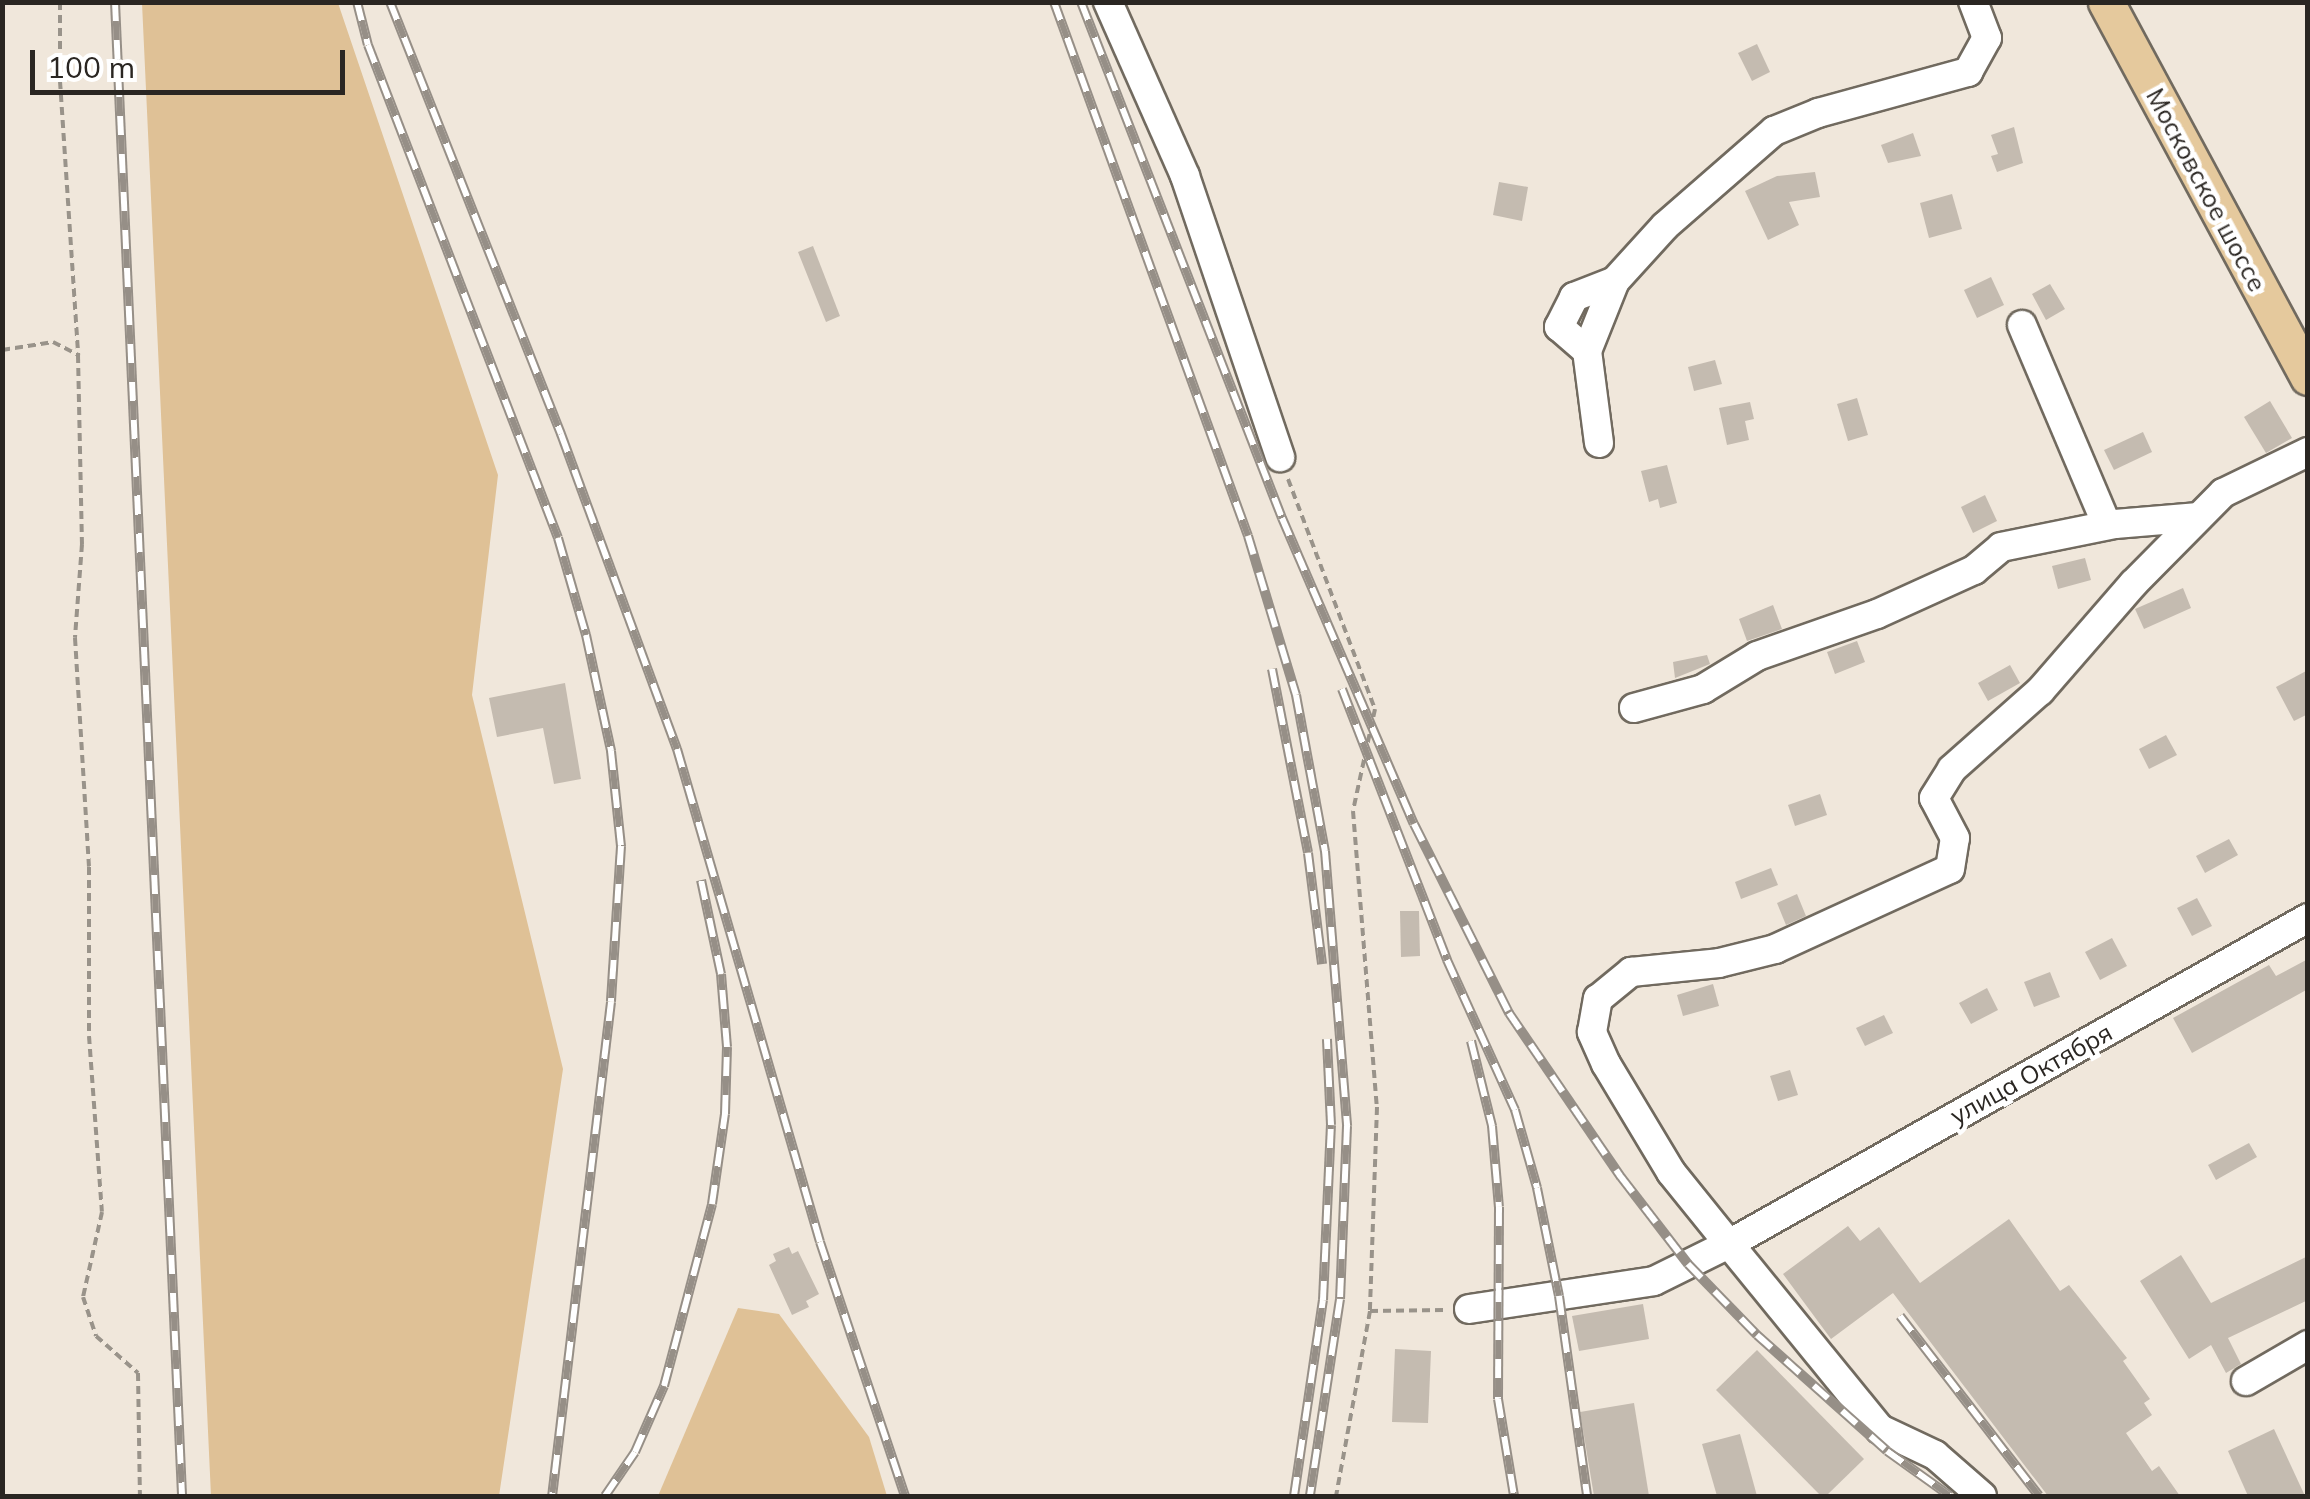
<!DOCTYPE html>
<html>
<head>
<meta charset="utf-8">
<style>
  body { margin:0 }
  #map { position:relative; width:2310px; height:1499px; overflow:hidden; background:#f0e7db; font-family:Mulish,sans-serif }
  div>[style] { position:absolute }
  .green>* { inset:0; background:#dfc196 }
  .building>* { inset:0; background:#c4bbb0 }
  .path>* { height:4px; margin-top:-2px; transform-origin:0; background:repeating-linear-gradient(90deg,#99938a 0 8px,transparent 0 13px) }
  .roads { filter:drop-shadow(2px 0 #716a5f) drop-shadow(-2px 0 #716a5f) drop-shadow(0 2px #716a5f) drop-shadow(0 -2px #716a5f) }
  .minor>* { height:28px; margin:-14px; padding:0 14px; transform-origin:14px; border-radius:14px; background:#fff }
  .major>* { height:35px; margin:-17.5px; padding:0 17.5px; transform-origin:17.5px; border-radius:17.5px; background:#e5c99d }
  .rail>* { height:10px; margin-top:-5px; transform-origin:0; background:repeating-linear-gradient(90deg,#fff 0 19px,#968f87 0 38px); box-sizing:border-box; border-block:2px solid #968f87 }
  span { translate:-50% -50%; white-space:nowrap; text-align:center; line-height:1.15; -webkit-text-stroke:9px #fff; paint-order:stroke }
  .street-label { font-size:25px; color:#2a2622 }
  .frame { position:absolute; inset:0; border:5px solid #2a2622; pointer-events:none }
  .scale { position:absolute; left:30px; top:50px; width:315px; height:45px; box-sizing:border-box; border:5px solid #2a2622; border-top:0; padding-left:12px; font-size:30px; line-height:35px; white-space:nowrap; color:#2a2622; -webkit-text-stroke:8px #fff; paint-order:stroke }
</style>
</head>
<body>
<div id="map">
  <div class="green">
    <i style="clip-path:polygon(142px 3px,338px 3px,498px 475px,472px 695px,563px 1069px,499px 1496px,211px 1496px)"></i>
    <i style="clip-path:polygon(738px 1308px,779px 1314px,869px 1437px,887px 1496px,658px 1496px)"></i>
  </div>
  <div class="building">
    <i style="clip-path:polygon(1757px 44px,1770px 72px,1752px 81px,1738px 53px)"></i>
    <i style="clip-path:polygon(2014px 127px,2023px 163px,1997px 172px,1991px 156px,1998px 154px,1991px 135px)"></i>
    <i style="clip-path:polygon(1913px 133px,1921px 156px,1888px 163px,1881px 145px)"></i>
    <i style="clip-path:polygon(1815px 172px,1820px 197px,1789px 202px,1799px 225px,1768px 240px,1745px 191px,1777px 176px)"></i>
    <i style="clip-path:polygon(1499px 182px,1528px 187px,1522px 221px,1493px 215px)"></i>
    <i style="clip-path:polygon(1952px 194px,1962px 229px,1929px 238px,1920px 203px)"></i>
    <i style="clip-path:polygon(813px 246px,840px 316px,826px 322px,798px 252px)"></i>
    <i style="clip-path:polygon(1991px 277px,2004px 305px,1977px 318px,1964px 290px)"></i>
    <i style="clip-path:polygon(2050px 284px,2065px 309px,2046px 320px,2032px 294px)"></i>
    <i style="clip-path:polygon(1715px 360px,1722px 384px,1694px 391px,1688px 367px)"></i>
    <i style="clip-path:polygon(1857px 398px,1868px 435px,1848px 441px,1837px 404px)"></i>
    <i style="clip-path:polygon(2270px 401px,2292px 438px,2266px 453px,2244px 417px)"></i>
    <i style="clip-path:polygon(1750px 402px,1754px 419px,1745px 421px,1749px 440px,1727px 445px,1719px 408px)"></i>
    <i style="clip-path:polygon(2143px 432px,2152px 452px,2114px 470px,2104px 450px)"></i>
    <i style="clip-path:polygon(1667px 465px,1677px 503px,1660px 508px,1658px 499px,1649px 502px,1641px 471px)"></i>
    <i style="clip-path:polygon(1985px 495px,1997px 521px,1973px 533px,1961px 507px)"></i>
    <i style="clip-path:polygon(2085px 558px,2091px 580px,2058px 589px,2052px 566px)"></i>
    <i style="clip-path:polygon(2183px 588px,2191px 608px,2144px 629px,2135px 609px)"></i>
    <i style="clip-path:polygon(1773px 605px,1782px 629px,1747px 641px,1739px 619px)"></i>
    <i style="clip-path:polygon(1857px 641px,1865px 662px,1835px 674px,1827px 652px)"></i>
    <i style="clip-path:polygon(1707px 655px,1710px 664px,1675px 678px,1673px 662px)"></i>
    <i style="clip-path:polygon(2010px 665px,2020px 683px,1988px 701px,1978px 683px)"></i>
    <i style="clip-path:polygon(2308px 670px,2308px 714px,2294px 721px,2276px 687px)"></i>
    <i style="clip-path:polygon(565px 683px,581px 779px,554px 784px,543px 728px,497px 737px,489px 698px)"></i>
    <i style="clip-path:polygon(2166px 735px,2177px 755px,2149px 769px,2139px 749px)"></i>
    <i style="clip-path:polygon(1820px 794px,1827px 815px,1795px 826px,1788px 805px)"></i>
    <i style="clip-path:polygon(2229px 839px,2238px 855px,2205px 873px,2196px 856px)"></i>
    <i style="clip-path:polygon(1771px 868px,1778px 885px,1741px 899px,1735px 882px)"></i>
    <i style="clip-path:polygon(1797px 894px,1806px 916px,1786px 925px,1777px 903px)"></i>
    <i style="clip-path:polygon(2197px 898px,2212px 926px,2192px 936px,2177px 908px)"></i>
    <i style="clip-path:polygon(1400px 911px,1419px 911px,1420px 956px,1401px 957px)"></i>
    <i style="clip-path:polygon(2112px 938px,2127px 966px,2100px 980px,2085px 952px)"></i>
    <i style="clip-path:polygon(2308px 959px,2308px 989px,2192px 1053px,2173px 1018px,2269px 965px,2276px 976px)"></i>
    <i style="clip-path:polygon(2050px 972px,2060px 997px,2034px 1007px,2024px 982px)"></i>
    <i style="clip-path:polygon(1713px 984px,1719px 1006px,1683px 1016px,1677px 995px)"></i>
    <i style="clip-path:polygon(1987px 988px,1998px 1010px,1971px 1024px,1959px 1003px)"></i>
    <i style="clip-path:polygon(1884px 1015px,1893px 1033px,1865px 1046px,1856px 1028px)"></i>
    <i style="clip-path:polygon(1790px 1070px,1798px 1095px,1778px 1101px,1770px 1076px)"></i>
    <i style="clip-path:polygon(2249px 1143px,2257px 1157px,2216px 1180px,2208px 1165px)"></i>
    <i style="clip-path:polygon(2009px 1219px,2060px 1291px,2069px 1285px,2127px 1358px,2123px 1361px,2150px 1399px,2144px 1403px,2152px 1415px,2126px 1433px,2152px 1471px,2159px 1466px,2180px 1496px,2048px 1496px,1893px 1293px,1831px 1339px,1783px 1274px,1848px 1226px,1860px 1241px,1879px 1227px,1920px 1283px)"></i>
    <i style="clip-path:polygon(789px 1247px,792px 1254px,798px 1251px,819px 1294px,806px 1301px,809px 1307px,792px 1315px,769px 1265px,776px 1261px,773px 1254px)"></i>
    <i style="clip-path:polygon(2181px 1255px,2211px 1303px,2308px 1256px,2308px 1300px,2228px 1338px,2241px 1364px,2226px 1373px,2211px 1345px,2189px 1359px,2140px 1281px)"></i>
    <i style="clip-path:polygon(1643px 1304px,1649px 1339px,1579px 1351px,1572px 1316px)"></i>
    <i style="clip-path:polygon(1395px 1349px,1431px 1351px,1428px 1423px,1392px 1422px)"></i>
    <i style="clip-path:polygon(1757px 1350px,1864px 1459px,1826px 1496px,1821px 1496px,1716px 1390px)"></i>
    <i style="clip-path:polygon(1634px 1403px,1649px 1496px,1594px 1496px,1580px 1412px)"></i>
    <i style="clip-path:polygon(2274px 1429px,2305px 1496px,2248px 1496px,2228px 1451px)"></i>
    <i style="clip-path:polygon(1740px 1434px,1757px 1496px,1717px 1496px,1702px 1444px)"></i>
  </div>
  <div class="path">
    <i style="left:60px;top:2px;width:79px;rotate:90deg"></i>
    <i style="left:60px;top:81px;width:275px;rotate:86.2deg"></i>
    <i style="left:2px;top:350px;width:52px;rotate:-8.9deg"></i>
    <i style="left:53px;top:342px;width:28px;rotate:27deg"></i>
    <i style="left:78px;top:355px;width:189px;rotate:88.8deg"></i>
    <i style="left:82px;top:544px;width:94px;rotate:94.3deg"></i>
    <i style="left:75px;top:638px;width:229px;rotate:86.5deg"></i>
    <i style="left:89px;top:867px;width:169px;rotate:90deg"></i>
    <i style="left:89px;top:1036px;width:176px;rotate:85.8deg"></i>
    <i style="left:102px;top:1212px;width:87px;rotate:102.6deg"></i>
    <i style="left:83px;top:1297px;width:41px;rotate:71.6deg"></i>
    <i style="left:96px;top:1336px;width:56px;rotate:41.4deg"></i>
    <i style="left:138px;top:1373px;width:123px;rotate:89.1deg"></i>
    <i style="left:1288px;top:479px;width:246px;rotate:69.3deg"></i>
    <i style="left:1375px;top:709px;width:104px;rotate:102.2deg"></i>
    <i style="left:1353px;top:811px;width:297px;rotate:85.4deg"></i>
    <i style="left:1377px;top:1107px;width:204px;rotate:92deg"></i>
    <i style="left:1370px;top:1311px;width:188px;rotate:100.4deg"></i>
    <i style="left:1370px;top:1311px;width:74px;rotate:-0.8deg"></i>
  </div>
  <div class="roads">
    <div class="minor">
      <i style="left:1108px;top:2px;width:190px;rotate:66.1deg"></i>
      <i style="left:1185px;top:176px;width:297px;rotate:71.3deg"></i>
      <i style="left:2022px;top:325px;width:217px;rotate:67deg"></i>
      <i style="left:1587px;top:351px;width:37px;rotate:-139deg"></i>
      <i style="left:1559px;top:327px;width:34px;rotate:-63deg"></i>
      <i style="left:1574px;top:297px;width:44px;rotate:-21.3deg"></i>
      <i style="left:1599px;top:443px;width:93px;rotate:-97.4deg"></i>
      <i style="left:1587px;top:351px;width:75px;rotate:-68.2deg"></i>
      <i style="left:1615px;top:281px;width:74px;rotate:-47.7deg"></i>
      <i style="left:1665px;top:226px;width:145px;rotate:-41.1deg"></i>
      <i style="left:1774px;top:131px;width:48px;rotate:-22.2deg"></i>
      <i style="left:1818px;top:113px;width:156px;rotate:-15.3deg"></i>
      <i style="left:1968px;top:72px;width:39px;rotate:-61deg"></i>
      <i style="left:1987px;top:38px;width:39px;rotate:-111deg"></i>
      <i style="left:1634px;top:708px;width:72px;rotate:-15.4deg"></i>
      <i style="left:1703px;top:689px;width:63px;rotate:-31.4deg"></i>
      <i style="left:1757px;top:656px;width:127px;rotate:-19.3deg"></i>
      <i style="left:1877px;top:614px;width:107px;rotate:-24.4deg"></i>
      <i style="left:1974px;top:570px;width:35px;rotate:-40deg"></i>
      <i style="left:2001px;top:547px;width:116px;rotate:-11.4deg"></i>
      <i style="left:2115px;top:524px;width:84px;rotate:-4.8deg"></i>
      <i style="left:1469px;top:1309px;width:187px;rotate:-8.6deg"></i>
      <i style="left:1654px;top:1281px;width:84px;rotate:-26.3deg"></i>
      <i style="left:1729px;top:1244px;width:92px;rotate:-128.9deg"></i>
      <i style="left:1671px;top:1172px;width:126px;rotate:-121deg"></i>
      <i style="left:1606px;top:1064px;width:35px;rotate:-114deg"></i>
      <i style="left:1592px;top:1032px;width:34px;rotate:-80deg"></i>
      <i style="left:1598px;top:999px;width:43px;rotate:-39.3deg"></i>
      <i style="left:1631px;top:972px;width:88px;rotate:-5.8deg"></i>
      <i style="left:1719px;top:963px;width:58px;rotate:-14deg"></i>
      <i style="left:1775px;top:949px;width:192px;rotate:-24.6deg"></i>
      <i style="left:1950px;top:869px;width:31px;rotate:-81deg"></i>
      <i style="left:1955px;top:838px;width:45px;rotate:-117.7deg"></i>
      <i style="left:1934px;top:798px;width:34px;rotate:-58deg"></i>
      <i style="left:1952px;top:769px;width:118px;rotate:-41.6deg"></i>
      <i style="left:2040px;top:691px;width:142px;rotate:-49deg"></i>
      <i style="left:2133px;top:584px;width:128px;rotate:-45.3deg"></i>
      <i style="left:2223px;top:493px;width:94px;rotate:-25.8deg"></i>
      <i style="left:2246px;top:1381px;width:72px;rotate:-30.1deg"></i>
      <i style="left:1982px;top:1496px;width:62px;rotate:-138.9deg"></i>
      <i style="left:1935px;top:1455px;width:61px;rotate:-154.7deg"></i>
      <i style="left:1880px;top:1429px;width:239px;rotate:-129.2deg"></i>
      <i style="left:1729px;top:1244px;width:664px;rotate:-29.38deg"></i>
    </div>
    <div class="major">
      <i style="left:2106px;top:2px;width:426px;rotate:61.7deg"></i>
    </div>
  </div>
  <div class="rail">
    <i style="left:115px;top:2px;width:1496px;rotate:87.43deg"></i>
    <i style="left:357px;top:2px;width:44px;rotate:75.7deg"></i>
    <i style="left:368px;top:45px;width:528px;rotate:68.92deg"></i>
    <i style="left:558px;top:538px;width:101px;rotate:73.9deg"></i>
    <i style="left:586px;top:635px;width:119px;rotate:77.8deg"></i>
    <i style="left:611px;top:751px;width:96px;rotate:84deg"></i>
    <i style="left:621px;top:846px;width:156px;rotate:93.7deg"></i>
    <i style="left:611px;top:1002px;width:498px;rotate:96.8deg"></i>
    <i style="left:390px;top:2px;width:465px;rotate:68.4deg"></i>
    <i style="left:561px;top:434px;width:336px;rotate:69.8deg"></i>
    <i style="left:677px;top:749px;width:513px;rotate:73.82deg"></i>
    <i style="left:820px;top:1242px;width:268px;rotate:71.5deg"></i>
    <i style="left:1054px;top:2px;width:568px;rotate:70.03deg"></i>
    <i style="left:1248px;top:536px;width:166px;rotate:73.2deg"></i>
    <i style="left:1296px;top:695px;width:159px;rotate:79.5deg"></i>
    <i style="left:1325px;top:851px;width:276px;rotate:85.4deg"></i>
    <i style="left:1347px;top:1126px;width:173px;rotate:92.3deg"></i>
    <i style="left:1340px;top:1299px;width:199px;rotate:98.7deg"></i>
    <i style="left:1081px;top:2px;width:554px;rotate:68.72deg"></i>
    <i style="left:1282px;top:518px;width:333px;rotate:66.7deg"></i>
    <i style="left:1414px;top:824px;width:212px;rotate:63.3deg"></i>
    <i style="left:1509px;top:1013px;width:199px;rotate:55.7deg"></i>
    <i style="left:1621px;top:1177px;width:110px;rotate:52.4deg"></i>
    <i style="left:1688px;top:1264px;width:99px;rotate:45.8deg"></i>
    <i style="left:1757px;top:1335px;width:174px;rotate:41.7deg"></i>
    <i style="left:1887px;top:1451px;width:77px;rotate:35.5deg"></i>
    <i style="left:1272px;top:669px;width:187px;rotate:78.9deg"></i>
    <i style="left:1308px;top:853px;width:112px;rotate:82.8deg"></i>
    <i style="left:1342px;top:689px;width:291px;rotate:68.8deg"></i>
    <i style="left:1447px;top:960px;width:165px;rotate:65.6deg"></i>
    <i style="left:1515px;top:1110px;width:81px;rotate:74.2deg"></i>
    <i style="left:1537px;top:1188px;width:110px;rotate:78.5deg"></i>
    <i style="left:1559px;top:1296px;width:202px;rotate:82deg"></i>
    <i style="left:1471px;top:1041px;width:88px;rotate:76.1deg"></i>
    <i style="left:1492px;top:1126px;width:81px;rotate:85.1deg"></i>
    <i style="left:1499px;top:1207px;width:192px;rotate:90.3deg"></i>
    <i style="left:1498px;top:1399px;width:98px;rotate:80.6deg"></i>
    <i style="left:1900px;top:1316px;width:227px;rotate:52.3deg"></i>
    <i style="left:605px;top:1496px;width:53px;rotate:-55.7deg"></i>
    <i style="left:635px;top:1452px;width:72px;rotate:-66.3deg"></i>
    <i style="left:664px;top:1386px;width:188px;rotate:-75.2deg"></i>
    <i style="left:712px;top:1204px;width:91px;rotate:-81.8deg"></i>
    <i style="left:725px;top:1114px;width:67px;rotate:-88.3deg"></i>
    <i style="left:727px;top:1047px;width:73px;rotate:-94.7deg"></i>
    <i style="left:721px;top:974px;width:96px;rotate:-102deg"></i>
    <i style="left:1294px;top:1496px;width:198px;rotate:-81.6deg"></i>
    <i style="left:1323px;top:1300px;width:175px;rotate:-87.4deg"></i>
    <i style="left:1331px;top:1125px;width:86px;rotate:-92.7deg"></i>
  </div>
  <div class="street-label">
    <span style="left:2206px;top:190px;rotate:62deg">Московское шоссе</span>
    <span style="left:2031px;top:1074px;rotate:-29deg">улица Октября</span>
  </div>
  <div class="frame"></div>
  <div class="scale">100 m</div>
</div>
</body>
</html>
